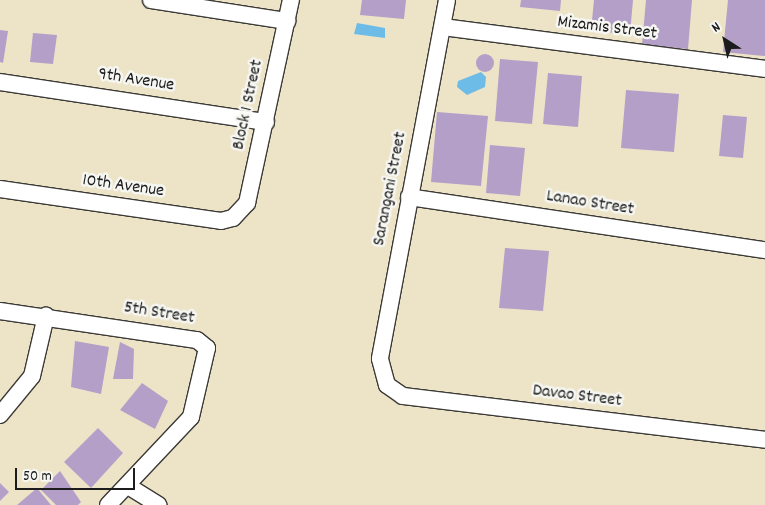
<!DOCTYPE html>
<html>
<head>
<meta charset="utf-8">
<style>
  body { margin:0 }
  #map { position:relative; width:765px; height:505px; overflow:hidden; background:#ede4c8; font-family:Dekko,sans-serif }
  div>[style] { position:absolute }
  .water>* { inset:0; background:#6dbce7 }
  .building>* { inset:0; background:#b39fc7 }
  .round { border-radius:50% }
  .roads { filter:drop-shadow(1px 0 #3b3a36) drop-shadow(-1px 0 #3b3a36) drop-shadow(0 1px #3b3a36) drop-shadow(0 -1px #3b3a36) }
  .minor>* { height:16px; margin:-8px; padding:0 8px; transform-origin:8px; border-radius:8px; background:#fff }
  span { translate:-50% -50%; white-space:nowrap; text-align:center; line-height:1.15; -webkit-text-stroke:5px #f6f6f2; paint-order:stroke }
  .street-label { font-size:18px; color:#1c1c1c }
  .north { position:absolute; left:700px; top:15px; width:50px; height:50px; -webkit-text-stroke:4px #f6f6f2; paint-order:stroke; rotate:325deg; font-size:14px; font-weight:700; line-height:20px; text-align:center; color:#1c1c1c }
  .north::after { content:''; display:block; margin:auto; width:18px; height:22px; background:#1c1c1c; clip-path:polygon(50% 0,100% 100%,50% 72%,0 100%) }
  .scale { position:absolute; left:15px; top:468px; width:120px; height:22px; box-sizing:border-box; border:2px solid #1c1c1c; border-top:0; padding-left:6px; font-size:15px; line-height:18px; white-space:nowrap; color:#1c1c1c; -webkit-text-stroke:4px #f6f6f2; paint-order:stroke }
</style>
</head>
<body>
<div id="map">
  <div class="water">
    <i style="clip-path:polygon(357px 23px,385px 28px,385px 38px,354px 34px)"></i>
    <i style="clip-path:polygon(481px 72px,486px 77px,485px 87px,467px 95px,457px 87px,458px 81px)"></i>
  </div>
  <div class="building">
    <i style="clip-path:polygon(362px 0,406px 0,404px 19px,360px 15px)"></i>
    <i style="clip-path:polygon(521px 0,561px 0,560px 11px,520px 7px)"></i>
    <i style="clip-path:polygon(594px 0,633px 0,630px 34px,591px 31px)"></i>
    <i style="clip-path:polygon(646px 0,692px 0,688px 49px,642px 45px)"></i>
    <i style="clip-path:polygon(728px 0,765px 0,765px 56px,723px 52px)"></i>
    <i style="clip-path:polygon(0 30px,8px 31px,3px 63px,0 62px)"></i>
    <i style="clip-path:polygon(33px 33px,57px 35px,53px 64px,30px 62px)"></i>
    <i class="round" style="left:476px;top:54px;width:18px;height:18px"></i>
    <i style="clip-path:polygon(500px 59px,538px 62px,532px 124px,495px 121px)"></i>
    <i style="clip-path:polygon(548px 73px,582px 76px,578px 127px,543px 124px)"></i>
    <i style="clip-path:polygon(626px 90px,679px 94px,674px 152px,621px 148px)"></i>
    <i style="clip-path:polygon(437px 112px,488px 116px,481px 186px,431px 182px)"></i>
    <i style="clip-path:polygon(723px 115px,747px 117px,743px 158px,719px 156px)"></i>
    <i style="clip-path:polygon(490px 145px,525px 148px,520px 196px,486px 193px)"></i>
    <i style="clip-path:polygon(505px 248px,549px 251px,543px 311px,499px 308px)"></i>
    <i style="clip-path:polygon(75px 341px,109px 347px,101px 394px,71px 387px)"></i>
    <i style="clip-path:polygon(120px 342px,134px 349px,133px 379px,113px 379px)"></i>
    <i style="clip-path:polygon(142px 383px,168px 401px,155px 429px,120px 410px)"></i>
    <i style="clip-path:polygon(98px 428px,123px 453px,91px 488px,64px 462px)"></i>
    <i style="clip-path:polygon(60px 471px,81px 502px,78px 505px,56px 505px,41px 490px)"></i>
    <i style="clip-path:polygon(0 483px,9px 492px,0 501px)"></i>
    <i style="clip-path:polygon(37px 488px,51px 505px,17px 505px)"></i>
  </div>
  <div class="roads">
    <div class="minor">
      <i style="left:151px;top:0;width:138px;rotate:8.8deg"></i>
      <i style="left:447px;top:0;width:365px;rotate:100.6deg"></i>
      <i style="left:380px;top:359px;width:27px;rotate:75deg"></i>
      <i style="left:387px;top:385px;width:19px;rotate:35deg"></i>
      <i style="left:403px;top:396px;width:365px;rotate:6.9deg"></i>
      <i style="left:443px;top:27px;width:325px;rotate:7.4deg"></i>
      <i style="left:0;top:82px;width:269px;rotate:8.6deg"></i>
      <i style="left:0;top:189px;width:223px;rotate:8.2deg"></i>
      <i style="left:221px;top:221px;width:12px;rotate:-14deg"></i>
      <i style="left:233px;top:218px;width:21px;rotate:-47deg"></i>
      <i style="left:247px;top:203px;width:208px;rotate:-77.8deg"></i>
      <i style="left:409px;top:197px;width:360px;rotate:8.5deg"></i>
      <i style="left:0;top:311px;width:199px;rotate:8.4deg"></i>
      <i style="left:197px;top:340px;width:13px;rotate:39deg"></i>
      <i style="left:207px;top:348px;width:71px;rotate:103.1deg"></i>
      <i style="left:191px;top:417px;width:121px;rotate:133.3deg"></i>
      <i style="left:0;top:415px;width:50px;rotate:-50.6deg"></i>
      <i style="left:32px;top:376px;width:62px;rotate:-76.9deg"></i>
      <i style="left:128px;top:486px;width:36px;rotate:32deg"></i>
    </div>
  </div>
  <div class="street-label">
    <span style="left:607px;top:29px;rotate:7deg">Mizamis Street</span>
    <span style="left:136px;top:81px;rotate:9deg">9th Avenue</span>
    <span style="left:249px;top:105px;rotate:-78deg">Block 1 Street</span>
    <span style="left:123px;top:187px;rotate:8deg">10th Avenue</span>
    <span style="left:391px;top:189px;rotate:-79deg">Sarangani Street</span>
    <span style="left:590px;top:204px;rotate:9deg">Lanao Street</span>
    <span style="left:159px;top:314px;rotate:9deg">5th Street</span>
    <span style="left:577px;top:397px;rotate:7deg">Davao Street</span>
  </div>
  <div class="north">N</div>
  <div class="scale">50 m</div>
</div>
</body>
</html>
